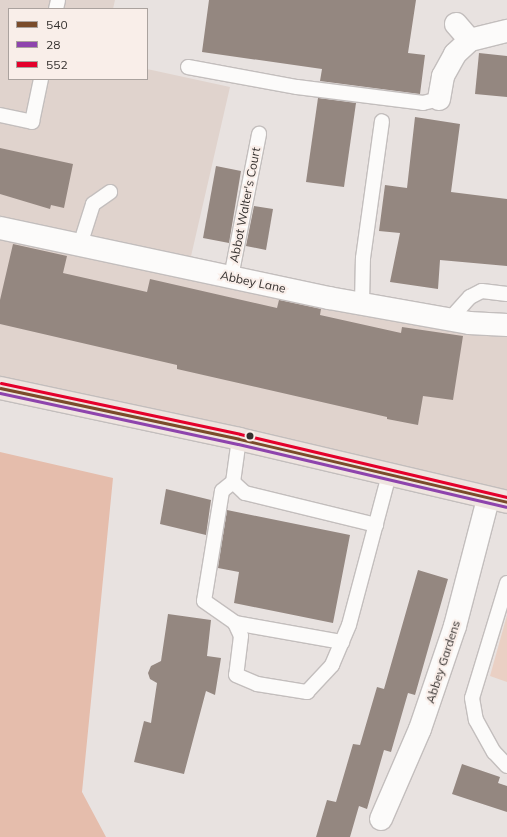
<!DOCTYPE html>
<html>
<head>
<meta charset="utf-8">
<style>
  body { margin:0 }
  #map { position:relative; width:507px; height:837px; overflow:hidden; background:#e8e2e0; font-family:Mulish,sans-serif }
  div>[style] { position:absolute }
  .built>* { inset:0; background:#e0d3cd }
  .green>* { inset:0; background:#ead0c4 }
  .forest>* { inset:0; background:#e5bdac }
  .building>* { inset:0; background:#948780 }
  .roads { filter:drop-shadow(1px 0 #c3bebd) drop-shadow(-1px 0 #c3bebd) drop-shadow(0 1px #c3bebd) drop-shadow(0 -1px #c3bebd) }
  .service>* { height:14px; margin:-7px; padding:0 7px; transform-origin:7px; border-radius:7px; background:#fcfbfa }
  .minor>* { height:22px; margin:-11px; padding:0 11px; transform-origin:11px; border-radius:11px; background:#fcfbfa }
  .primary>* { height:22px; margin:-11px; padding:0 11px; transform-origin:11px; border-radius:11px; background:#efe5e0 }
  .bus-1>* { height:3px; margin:-1.5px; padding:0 1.5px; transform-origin:1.5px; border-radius:1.5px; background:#7a4b2a }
  .bus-2>* { height:3px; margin:-1.5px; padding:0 1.5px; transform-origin:1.5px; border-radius:1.5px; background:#8e44ad }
  .bus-3>* { height:3px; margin:-1.5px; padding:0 1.5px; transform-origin:1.5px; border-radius:1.5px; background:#e4002b }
  .dots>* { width:11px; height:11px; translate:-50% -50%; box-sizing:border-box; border:2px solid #f9eee9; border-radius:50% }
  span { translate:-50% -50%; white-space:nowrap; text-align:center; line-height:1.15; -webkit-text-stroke:4px #f9eee9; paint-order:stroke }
  .street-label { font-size:12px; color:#34302e }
  .legend { position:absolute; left:8px; top:8px; width:140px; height:72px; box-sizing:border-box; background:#f9eee9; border:1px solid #aaa29e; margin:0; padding:5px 7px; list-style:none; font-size:12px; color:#34302e }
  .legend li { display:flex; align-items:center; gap:8px; height:20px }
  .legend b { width:20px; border:1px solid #aaa29e }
</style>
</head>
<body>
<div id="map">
  <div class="built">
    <i style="clip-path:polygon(0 0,115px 0,113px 9px,9px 9px,9px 79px,147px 79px,147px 69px,230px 87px,189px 265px,507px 322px,507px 490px,0 379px)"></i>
  </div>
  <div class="green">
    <i style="clip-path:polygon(507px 615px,507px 682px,490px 676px)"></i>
  </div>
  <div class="forest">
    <i style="clip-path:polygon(0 452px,113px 478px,82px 792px,106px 837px,0 837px)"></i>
  </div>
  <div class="building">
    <i style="clip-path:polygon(209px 0,416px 0,408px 53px,425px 55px,420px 94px,320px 81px,322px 69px,202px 52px)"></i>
    <i style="clip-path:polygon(479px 53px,507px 56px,507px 97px,475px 94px)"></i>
    <i style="clip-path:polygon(318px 98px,356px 103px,344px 187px,306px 182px)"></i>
    <i style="clip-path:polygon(415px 117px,460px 124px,451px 192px,507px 199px,507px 266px,440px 260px,438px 289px,390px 282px,400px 233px,379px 231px,385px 185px,407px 188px)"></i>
    <i style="clip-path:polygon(0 148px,73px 164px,64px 208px,51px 205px,50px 209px,0 194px)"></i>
    <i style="clip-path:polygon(216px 166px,241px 171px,229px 243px,203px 238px)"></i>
    <i style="clip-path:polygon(254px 206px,273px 209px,266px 250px,246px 246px)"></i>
    <i style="clip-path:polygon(13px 244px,67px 256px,63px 273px,147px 292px,150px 279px,277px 308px,279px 300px,321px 309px,320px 315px,401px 333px,402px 327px,463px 336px,453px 400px,423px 396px,418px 425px,387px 419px,387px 417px,177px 369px,177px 365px,0 324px,0 300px)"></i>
    <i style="clip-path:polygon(166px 489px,211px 500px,206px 535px,160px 524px)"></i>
    <i style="clip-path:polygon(227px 510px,350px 535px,333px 623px,234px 603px,239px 572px,218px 568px)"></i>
    <i style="clip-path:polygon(418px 570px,448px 579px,415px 695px,408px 693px,391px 752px,384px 750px,367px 809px,359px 806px,350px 837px,316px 837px,327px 800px,336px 802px,353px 744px,360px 745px,377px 687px,384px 689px)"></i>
    <i style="clip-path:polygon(168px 614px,211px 620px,207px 656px,221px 658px,215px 695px,206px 691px,184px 774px,134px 762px,144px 721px,151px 723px,157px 683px,150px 679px,148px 673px,151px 666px,161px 661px)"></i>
    <i style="clip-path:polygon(462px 764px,500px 777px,498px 783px,507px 786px,507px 812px,452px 794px)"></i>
  </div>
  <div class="roads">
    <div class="service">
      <i style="left:56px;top:9px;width:9px;rotate:-77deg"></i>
      <i style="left:188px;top:67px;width:111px;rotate:10.4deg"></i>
      <i style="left:297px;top:87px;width:127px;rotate:7.2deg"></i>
      <i style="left:423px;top:103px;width:16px;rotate:-14deg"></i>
      <i style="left:0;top:115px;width:33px;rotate:12deg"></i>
      <i style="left:32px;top:122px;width:44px;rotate:-78.2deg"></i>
      <i style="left:80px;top:245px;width:43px;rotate:-72.4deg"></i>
      <i style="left:93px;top:204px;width:21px;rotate:-35deg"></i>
      <i style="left:231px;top:277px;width:146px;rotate:-78.9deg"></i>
      <i style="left:362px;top:304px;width:46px;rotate:-88.8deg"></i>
      <i style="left:363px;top:258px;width:138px;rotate:-82.1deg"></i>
      <i style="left:450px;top:319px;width:30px;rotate:-48deg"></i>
      <i style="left:470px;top:297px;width:13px;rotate:-27deg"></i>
      <i style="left:482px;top:291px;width:25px;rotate:7deg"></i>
      <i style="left:239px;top:439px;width:43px;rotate:97.9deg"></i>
      <i style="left:233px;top:482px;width:16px;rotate:43deg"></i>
      <i style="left:245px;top:493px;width:135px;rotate:13.7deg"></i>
      <i style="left:233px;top:482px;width:14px;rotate:141deg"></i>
      <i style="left:222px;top:491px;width:111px;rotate:99.3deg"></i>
      <i style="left:204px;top:601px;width:38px;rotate:35deg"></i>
      <i style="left:235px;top:623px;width:14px;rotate:65deg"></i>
      <i style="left:241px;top:636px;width:39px;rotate:97deg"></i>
      <i style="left:236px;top:675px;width:23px;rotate:23deg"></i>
      <i style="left:257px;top:684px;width:51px;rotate:9.1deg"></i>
      <i style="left:307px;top:692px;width:37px;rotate:-47deg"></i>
      <i style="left:332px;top:665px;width:43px;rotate:-67deg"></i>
      <i style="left:349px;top:625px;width:155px;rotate:-75.1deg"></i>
      <i style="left:507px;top:583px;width:120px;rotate:106.9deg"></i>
      <i style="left:472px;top:698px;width:22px;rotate:80deg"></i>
      <i style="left:476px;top:720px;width:37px;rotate:61deg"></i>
      <i style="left:494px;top:752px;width:19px;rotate:47deg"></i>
      <i style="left:235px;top:623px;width:109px;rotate:10.1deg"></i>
    </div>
    <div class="minor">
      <i style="left:456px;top:24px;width:21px;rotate:49deg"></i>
      <i style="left:439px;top:99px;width:23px;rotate:-80deg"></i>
      <i style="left:443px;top:76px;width:25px;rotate:-61deg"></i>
      <i style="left:455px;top:54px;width:21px;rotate:-43deg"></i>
      <i style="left:470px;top:40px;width:38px;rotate:-14deg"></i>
      <i style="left:0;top:228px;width:336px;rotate:12deg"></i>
      <i style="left:329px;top:298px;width:142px;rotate:10.1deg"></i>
      <i style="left:469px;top:323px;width:38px;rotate:3deg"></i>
      <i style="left:381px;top:819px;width:98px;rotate:-66.6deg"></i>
      <i style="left:420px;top:729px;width:109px;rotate:-71.2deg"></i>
      <i style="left:455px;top:626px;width:131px;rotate:-75.4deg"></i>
    </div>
    <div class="primary">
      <i style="left:0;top:388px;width:244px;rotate:12deg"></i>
      <i style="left:239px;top:439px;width:275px;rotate:13.2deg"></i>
    </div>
  </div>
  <div class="bus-1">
    <i style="left:0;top:388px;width:244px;rotate:12deg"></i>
    <i style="left:239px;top:439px;width:275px;rotate:13.2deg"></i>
  </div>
  <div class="bus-2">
    <i style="left:0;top:393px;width:243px;rotate:12.1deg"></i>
    <i style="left:238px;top:444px;width:275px;rotate:13.2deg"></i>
  </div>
  <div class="bus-3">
    <i style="left:1px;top:383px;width:244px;rotate:12deg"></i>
    <i style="left:240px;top:434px;width:274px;rotate:13.3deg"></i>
  </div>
  <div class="dots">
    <i style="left:250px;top:436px;background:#34302e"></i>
  </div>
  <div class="street-label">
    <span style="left:245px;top:205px;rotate:-79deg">Abbot Walter's Court</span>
    <span style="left:253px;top:282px;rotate:12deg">Abbey Lane</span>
    <span style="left:443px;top:662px;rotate:-72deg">Abbey Gardens</span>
  </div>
  <ul class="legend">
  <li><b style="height:5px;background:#7a4b2a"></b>540</li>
  <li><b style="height:5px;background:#8e44ad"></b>28</li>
  <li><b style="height:5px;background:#e4002b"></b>552</li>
  </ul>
</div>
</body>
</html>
